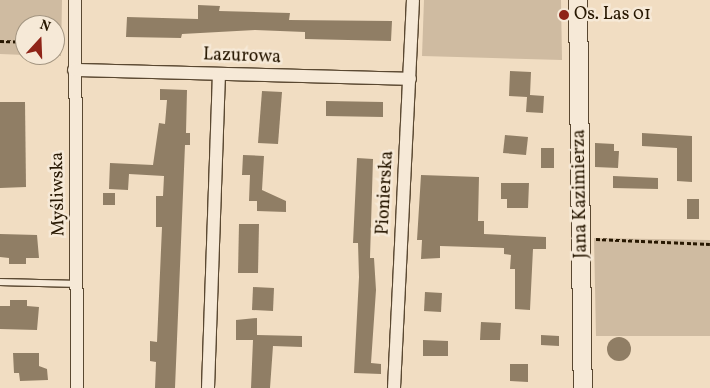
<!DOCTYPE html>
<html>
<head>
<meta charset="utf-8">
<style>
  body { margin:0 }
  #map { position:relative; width:710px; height:388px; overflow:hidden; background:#f1ddc2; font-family:Vollkorn,serif }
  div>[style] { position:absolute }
  .green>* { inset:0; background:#cfbba1 }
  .building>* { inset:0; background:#907e65 }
  .round { border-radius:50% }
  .path>* { height:2.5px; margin-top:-1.25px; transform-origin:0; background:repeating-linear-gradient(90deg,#271701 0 4px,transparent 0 6.5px) }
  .roads { filter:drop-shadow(1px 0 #5a4831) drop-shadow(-1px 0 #5a4831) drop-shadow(0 1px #5a4831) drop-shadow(0 -1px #5a4831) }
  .service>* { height:6px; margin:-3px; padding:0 3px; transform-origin:3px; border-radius:3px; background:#f6e9d7 }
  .minor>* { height:12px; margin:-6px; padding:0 6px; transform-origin:6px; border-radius:6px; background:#f6e9d7 }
  .secondary>* { height:18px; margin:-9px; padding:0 9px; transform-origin:9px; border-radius:9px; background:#f6e9d7 }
  .dots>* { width:14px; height:14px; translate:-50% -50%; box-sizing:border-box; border:2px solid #f6e9d7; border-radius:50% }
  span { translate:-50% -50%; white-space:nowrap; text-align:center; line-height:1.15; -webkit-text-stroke:5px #f6e9d7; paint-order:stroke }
  .poi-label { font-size:18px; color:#271701 }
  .left { translate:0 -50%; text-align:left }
  .street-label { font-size:18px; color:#271701 }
  .north { position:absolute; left:15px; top:15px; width:50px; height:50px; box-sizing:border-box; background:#f6e9d7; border:1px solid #a39581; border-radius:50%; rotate:20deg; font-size:14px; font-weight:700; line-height:20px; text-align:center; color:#271701 }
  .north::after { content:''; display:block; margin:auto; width:18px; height:22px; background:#8f2418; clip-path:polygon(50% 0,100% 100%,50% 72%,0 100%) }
</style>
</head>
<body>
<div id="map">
  <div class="green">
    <i style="clip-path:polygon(0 0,62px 0,61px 56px,30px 55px,55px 55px,55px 25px,25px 25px,25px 55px,0 54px)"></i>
    <i style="clip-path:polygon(424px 0,561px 0,562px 60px,422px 56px)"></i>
    <i style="clip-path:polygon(594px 238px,710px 240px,710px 336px,596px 336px)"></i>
  </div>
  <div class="building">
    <i style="clip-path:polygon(198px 5px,220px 6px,219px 11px,290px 13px,289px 20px,392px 21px,391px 41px,305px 39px,305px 32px,255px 30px,182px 34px,181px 38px,126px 37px,127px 17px,198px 19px)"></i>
    <i style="clip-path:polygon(510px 71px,531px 72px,530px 95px,544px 96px,543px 113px,526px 112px,527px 97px,509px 96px)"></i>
    <i style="clip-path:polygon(160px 89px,187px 90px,186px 133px,190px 133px,190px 145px,185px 145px,175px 388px,155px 388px,156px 362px,150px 361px,150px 341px,157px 342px,162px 227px,156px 227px,156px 196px,163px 196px,164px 176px,129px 174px,128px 190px,109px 189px,110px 163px,153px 165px,159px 123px,165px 124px,167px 100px,160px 100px)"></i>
    <i style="clip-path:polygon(262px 91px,282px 92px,278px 144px,258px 143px)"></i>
    <i style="clip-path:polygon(326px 101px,383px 102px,383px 117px,326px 116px)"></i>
    <i style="clip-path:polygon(0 102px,25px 102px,26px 187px,0 188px)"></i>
    <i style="clip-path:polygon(642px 133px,692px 136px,692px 182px,677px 181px,677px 148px,642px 146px)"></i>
    <i style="clip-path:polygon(505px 135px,528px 137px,526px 155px,503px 153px)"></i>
    <i style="clip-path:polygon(595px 143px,614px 144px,614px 151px,619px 151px,618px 168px,595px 167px)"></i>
    <i style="clip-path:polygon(541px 148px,554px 148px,554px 168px,541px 168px)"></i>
    <i style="clip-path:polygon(243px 155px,264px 156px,262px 190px,286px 201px,286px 212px,257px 211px,257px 201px,249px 201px,250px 175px,242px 175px)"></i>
    <i style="clip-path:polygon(357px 158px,373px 159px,370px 258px,374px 258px,376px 290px,371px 363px,381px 364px,381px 374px,354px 373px,359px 277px,358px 243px,353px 243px)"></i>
    <i style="clip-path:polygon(421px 175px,479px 177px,478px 221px,484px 221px,484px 234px,546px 237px,546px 249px,533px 249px,530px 310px,515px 309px,515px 269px,510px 269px,511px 255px,504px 254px,504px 248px,440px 246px,440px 258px,421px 259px,422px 240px,417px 240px)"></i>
    <i style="clip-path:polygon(613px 176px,658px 178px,658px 189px,613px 188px)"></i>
    <i style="clip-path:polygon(501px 183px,529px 183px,528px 208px,507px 208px,507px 199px,501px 199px)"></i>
    <i style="clip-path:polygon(103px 193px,115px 193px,115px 205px,103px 205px)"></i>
    <i style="clip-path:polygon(687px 199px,699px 199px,699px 219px,687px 219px)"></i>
    <i style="clip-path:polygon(239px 224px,259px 224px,258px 273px,238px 273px)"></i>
    <i style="clip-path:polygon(0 234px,37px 235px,39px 258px,26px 258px,26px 264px,9px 264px,9px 258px,0 257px)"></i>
    <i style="clip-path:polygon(253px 287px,274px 288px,273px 311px,252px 310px)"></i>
    <i style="clip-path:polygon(425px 292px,442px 293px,441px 312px,424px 311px)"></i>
    <i style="clip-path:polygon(10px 300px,27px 300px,27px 306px,39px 307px,37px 330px,0 329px,0 306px,10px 306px)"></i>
    <i style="clip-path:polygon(257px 318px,257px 335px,302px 336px,302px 347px,273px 346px,270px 388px,251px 388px,253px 340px,236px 340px,236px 320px)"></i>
    <i style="clip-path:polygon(481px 322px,501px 323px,500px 340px,480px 340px)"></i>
    <i style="clip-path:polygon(541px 335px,559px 336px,559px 346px,541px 345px)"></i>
    <i class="round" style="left:607px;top:337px;width:24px;height:24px"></i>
    <i style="clip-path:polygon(423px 340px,448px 341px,448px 356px,423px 356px)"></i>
    <i style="clip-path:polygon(13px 353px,39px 353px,39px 366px,47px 369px,48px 380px,20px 381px,19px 373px,14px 373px)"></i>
    <i style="clip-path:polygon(510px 364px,528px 364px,528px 382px,510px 381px)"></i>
  </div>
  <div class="path">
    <i style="left:0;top:41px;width:25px;rotate:2deg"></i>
    <i style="left:55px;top:43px;width:8px"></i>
    <i style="left:596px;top:239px;width:114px;rotate:2.5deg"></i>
  </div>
  <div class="roads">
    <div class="service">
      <i style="left:0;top:282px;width:77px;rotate:1.5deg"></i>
    </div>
    <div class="minor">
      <i style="left:75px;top:0;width:388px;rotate:89.7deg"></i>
      <i style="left:74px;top:70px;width:336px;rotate:1.5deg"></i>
      <i style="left:208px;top:388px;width:314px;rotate:-88deg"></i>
      <i style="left:394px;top:388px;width:388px;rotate:-87.2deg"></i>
    </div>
    <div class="secondary">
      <i style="left:578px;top:0;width:388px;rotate:89.3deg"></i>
    </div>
  </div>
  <div class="dots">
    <i style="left:564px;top:15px;background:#8f2418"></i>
  </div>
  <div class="poi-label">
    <span class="left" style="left:574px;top:15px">Os. Las 01</span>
  </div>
  <div class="street-label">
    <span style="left:242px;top:57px;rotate:2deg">Lazurowa</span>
    <span style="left:386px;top:193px;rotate:-87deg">Pionierska</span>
    <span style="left:59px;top:194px;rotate:-91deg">Myśliwska</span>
    <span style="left:581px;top:194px;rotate:-91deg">Jana Kazimierza</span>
  </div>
  <div class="north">N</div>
</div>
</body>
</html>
